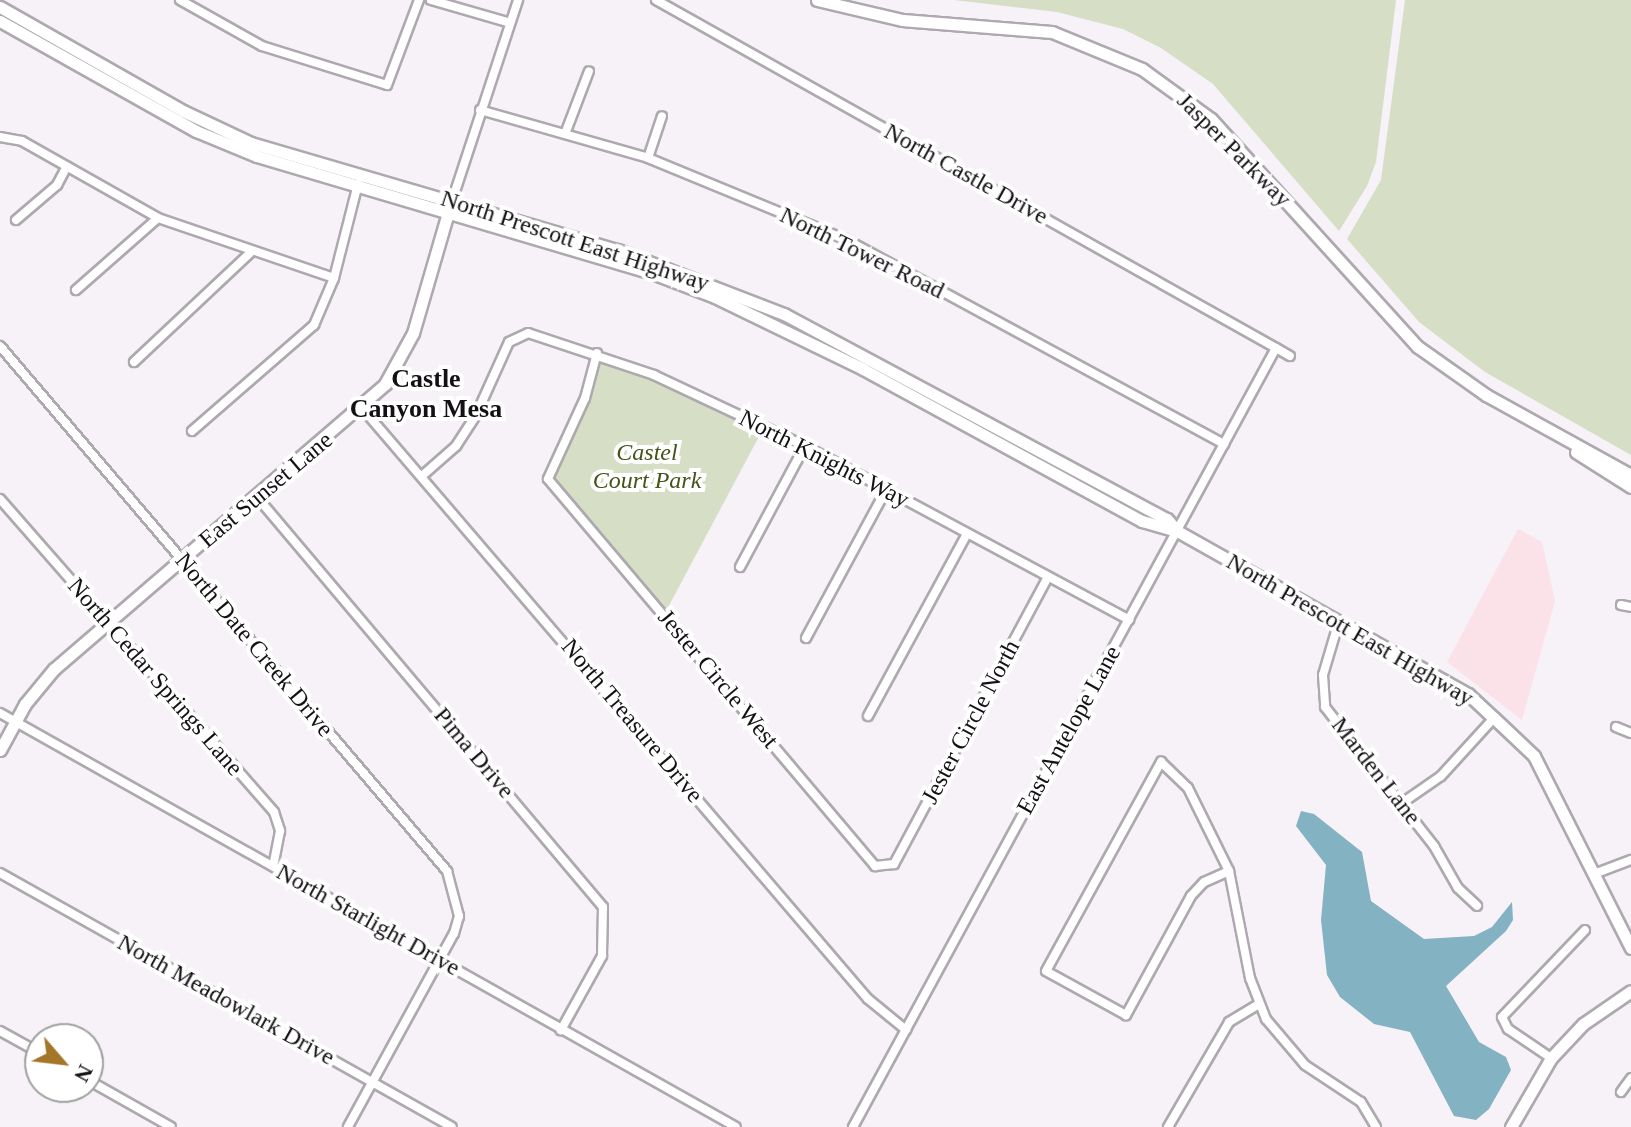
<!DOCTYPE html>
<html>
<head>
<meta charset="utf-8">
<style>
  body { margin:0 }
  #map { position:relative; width:1631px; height:1127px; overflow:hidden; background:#f7f1f8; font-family:Georgia,serif }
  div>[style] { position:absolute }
  .commercial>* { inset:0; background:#fbe2e9 }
  .green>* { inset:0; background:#d6dfc6 }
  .water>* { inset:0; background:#83b2c3 }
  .roads { filter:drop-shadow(2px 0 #aea8af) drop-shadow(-2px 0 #aea8af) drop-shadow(0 2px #aea8af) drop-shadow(0 -2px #aea8af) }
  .street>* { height:8px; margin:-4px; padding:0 4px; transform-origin:4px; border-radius:4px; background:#fff }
  .secondary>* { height:11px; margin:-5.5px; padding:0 5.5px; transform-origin:5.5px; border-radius:5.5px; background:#fff }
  span { translate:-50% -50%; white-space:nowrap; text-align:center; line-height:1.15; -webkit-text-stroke:8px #fff; paint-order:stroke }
  .street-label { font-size:24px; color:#141114 }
  .park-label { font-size:24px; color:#455418; font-style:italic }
  .neighbourhood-label { font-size:26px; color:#141114; font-weight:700 }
  .north { position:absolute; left:24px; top:1023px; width:80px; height:80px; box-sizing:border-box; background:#fff; border:2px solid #a1a0a1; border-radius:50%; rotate:118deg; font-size:22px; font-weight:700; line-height:32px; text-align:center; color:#141114 }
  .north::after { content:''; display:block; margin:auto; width:28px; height:36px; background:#a47629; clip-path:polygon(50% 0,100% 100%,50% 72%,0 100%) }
</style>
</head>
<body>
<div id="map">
  <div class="commercial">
    <i style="clip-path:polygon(1518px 529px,1542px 542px,1555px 601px,1522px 720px,1447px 662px)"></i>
  </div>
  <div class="green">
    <i style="clip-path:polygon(954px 0,1396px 0,1376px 162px,1367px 186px,1339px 231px,1213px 84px,1161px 48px,1123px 29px,1057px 12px)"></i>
    <i style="clip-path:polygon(1405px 0,1631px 0,1631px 455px,1485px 372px,1419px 322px,1347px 239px,1381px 180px)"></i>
    <i style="clip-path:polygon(597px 353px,764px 427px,664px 615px,548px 479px)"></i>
  </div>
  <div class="water">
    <i style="clip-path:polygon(1301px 811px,1314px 814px,1362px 852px,1371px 901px,1424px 939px,1474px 936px,1492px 927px,1512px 902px,1513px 920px,1506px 931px,1446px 986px,1479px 1042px,1506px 1057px,1511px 1070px,1489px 1109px,1476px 1120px,1454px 1116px,1410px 1032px,1374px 1024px,1340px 997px,1327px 975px,1321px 920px,1326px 865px,1296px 826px)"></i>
  </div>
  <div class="roads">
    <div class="street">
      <i style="left:180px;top:0;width:94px;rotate:29.3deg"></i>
      <i style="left:262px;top:46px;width:131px;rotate:17.3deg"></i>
      <i style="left:387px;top:85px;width:91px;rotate:-69.4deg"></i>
      <i style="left:431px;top:0;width:79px;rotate:16.1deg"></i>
      <i style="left:656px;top:0;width:711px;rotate:29.31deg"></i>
      <i style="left:480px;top:110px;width:175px;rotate:15.9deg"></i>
      <i style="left:648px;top:158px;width:213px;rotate:22.4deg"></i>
      <i style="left:845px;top:239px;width:431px;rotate:28.4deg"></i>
      <i style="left:565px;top:134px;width:67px;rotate:-69.1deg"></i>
      <i style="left:0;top:137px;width:22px;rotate:10deg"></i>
      <i style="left:22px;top:141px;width:156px;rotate:29.5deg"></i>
      <i style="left:158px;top:218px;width:186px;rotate:18.8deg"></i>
      <i style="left:648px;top:158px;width:44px;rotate:-71.6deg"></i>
      <i style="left:451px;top:204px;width:215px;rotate:-71.8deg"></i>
      <i style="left:16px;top:220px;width:54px;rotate:-40.5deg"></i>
      <i style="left:57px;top:185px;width:21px;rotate:-62deg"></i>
      <i style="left:76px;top:290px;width:109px;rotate:-41.3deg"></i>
      <i style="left:0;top:346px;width:690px;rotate:49.59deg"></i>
      <i style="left:447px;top:871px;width:47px;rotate:75.1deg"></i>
      <i style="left:459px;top:916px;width:18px;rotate:106deg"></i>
      <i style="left:454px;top:933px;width:221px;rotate:118.7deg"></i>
      <i style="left:597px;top:353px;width:47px;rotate:104.9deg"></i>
      <i style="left:585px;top:398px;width:89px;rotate:114.6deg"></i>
      <i style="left:548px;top:479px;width:507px;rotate:49.8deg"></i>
      <i style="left:875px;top:866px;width:19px;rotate:-6deg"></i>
      <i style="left:894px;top:864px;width:323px;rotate:-61.8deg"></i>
      <i style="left:134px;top:362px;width:159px;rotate:-43.2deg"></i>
      <i style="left:362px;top:408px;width:778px;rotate:49.43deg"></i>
      <i style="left:868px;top:999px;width:49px;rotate:39.2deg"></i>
      <i style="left:192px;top:431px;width:162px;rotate:-41deg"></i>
      <i style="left:314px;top:325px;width:51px;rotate:-66.9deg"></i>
      <i style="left:334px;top:278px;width:97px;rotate:-75.7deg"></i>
      <i style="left:423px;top:475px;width:44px;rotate:-41.3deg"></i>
      <i style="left:456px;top:446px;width:37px;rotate:-57deg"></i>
      <i style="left:476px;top:415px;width:80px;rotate:-65.7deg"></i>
      <i style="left:509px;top:342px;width:21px;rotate:-25deg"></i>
      <i style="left:528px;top:333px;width:133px;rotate:18.4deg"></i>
      <i style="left:654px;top:375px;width:167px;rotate:25.2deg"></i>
      <i style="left:805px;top:446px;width:368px;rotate:28.2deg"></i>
      <i style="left:257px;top:497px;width:536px;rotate:49.84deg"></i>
      <i style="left:603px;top:907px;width:49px;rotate:91.2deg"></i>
      <i style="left:602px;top:956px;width:85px;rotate:119deg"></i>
      <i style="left:0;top:499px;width:416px;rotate:48.8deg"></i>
      <i style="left:274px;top:812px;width:20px;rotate:72deg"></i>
      <i style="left:280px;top:831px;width:36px;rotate:101deg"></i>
      <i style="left:740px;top:567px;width:137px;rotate:-61.8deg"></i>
      <i style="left:1621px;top:605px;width:10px;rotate:11deg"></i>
      <i style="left:1339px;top:621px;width:56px;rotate:106.5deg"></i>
      <i style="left:1323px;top:675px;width:32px;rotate:86deg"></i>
      <i style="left:1325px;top:707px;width:177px;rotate:51.9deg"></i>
      <i style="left:1434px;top:846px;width:48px;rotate:60.3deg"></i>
      <i style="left:1458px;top:888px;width:26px;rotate:43deg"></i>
      <i style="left:806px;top:638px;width:168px;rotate:-61.6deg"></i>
      <i style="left:0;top:713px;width:844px;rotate:29.36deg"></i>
      <i style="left:868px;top:716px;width:207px;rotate:-61.5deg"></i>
      <i style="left:1616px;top:727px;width:16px;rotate:22deg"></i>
      <i style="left:1402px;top:803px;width:47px;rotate:-34.7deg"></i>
      <i style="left:1441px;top:776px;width:79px;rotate:-47.6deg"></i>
      <i style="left:1229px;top:871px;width:27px;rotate:156deg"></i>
      <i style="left:1204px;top:882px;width:19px;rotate:133deg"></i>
      <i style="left:1191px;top:896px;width:136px;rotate:118.6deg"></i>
      <i style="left:1126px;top:1015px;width:91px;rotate:-151.2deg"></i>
      <i style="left:1046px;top:971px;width:239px;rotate:-61.2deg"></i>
      <i style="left:1161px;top:762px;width:37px;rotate:44deg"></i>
      <i style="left:1188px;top:788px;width:93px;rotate:63.7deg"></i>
      <i style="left:1229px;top:871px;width:109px;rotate:78.9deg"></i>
      <i style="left:1250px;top:978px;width:44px;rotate:68.7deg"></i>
      <i style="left:1266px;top:1019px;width:60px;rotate:49.7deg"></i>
      <i style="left:1305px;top:1065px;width:67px;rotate:33.5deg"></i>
      <i style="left:1361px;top:1102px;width:29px;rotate:59deg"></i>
      <i style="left:0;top:873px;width:518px;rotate:29.33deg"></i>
      <i style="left:1594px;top:874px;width:40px;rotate:-21deg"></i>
      <i style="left:0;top:1031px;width:46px;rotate:28.8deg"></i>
      <i style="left:1551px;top:1058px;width:52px;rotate:-146deg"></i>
      <i style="left:1508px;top:1029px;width:13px;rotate:-117deg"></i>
      <i style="left:1502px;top:1017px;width:120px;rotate:-46.3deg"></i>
      <i style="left:88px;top:1080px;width:95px;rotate:29.5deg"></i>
      <i style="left:1621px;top:1092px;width:17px;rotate:-54deg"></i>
      <i style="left:853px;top:1127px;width:886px;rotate:-61.5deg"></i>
      <i style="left:1276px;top:348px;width:16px;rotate:30deg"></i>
      <i style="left:1168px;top:1127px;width:121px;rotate:-59.8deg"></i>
      <i style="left:1229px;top:1022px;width:35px;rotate:-31deg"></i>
    </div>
    <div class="secondary">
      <i style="left:817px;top:0;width:87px;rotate:13.2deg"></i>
      <i style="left:902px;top:20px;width:150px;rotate:4.6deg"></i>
      <i style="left:1052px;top:32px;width:97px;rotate:22.3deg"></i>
      <i style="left:1142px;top:69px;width:85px;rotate:35.9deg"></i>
      <i style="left:1211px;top:119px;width:308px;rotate:47.8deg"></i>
      <i style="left:1418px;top:347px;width:83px;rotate:35.2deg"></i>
      <i style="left:1486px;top:395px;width:166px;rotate:28.9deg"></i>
      <i style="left:0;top:7px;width:210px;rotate:29.6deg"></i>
      <i style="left:183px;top:111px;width:75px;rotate:25.2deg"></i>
      <i style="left:251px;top:143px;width:382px;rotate:16.3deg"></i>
      <i style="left:618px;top:250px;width:178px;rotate:21.1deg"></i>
      <i style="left:784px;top:314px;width:434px;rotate:28.2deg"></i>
      <i style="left:1167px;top:519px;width:16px;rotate:50deg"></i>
      <i style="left:1177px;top:531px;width:334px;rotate:29.3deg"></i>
      <i style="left:1468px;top:694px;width:35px;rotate:43deg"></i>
      <i style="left:1494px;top:718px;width:55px;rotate:43.5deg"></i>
      <i style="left:1534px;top:756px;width:215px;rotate:63.2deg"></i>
      <i style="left:0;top:21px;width:225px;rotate:29.3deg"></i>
      <i style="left:196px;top:131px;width:66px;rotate:22.3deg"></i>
      <i style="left:257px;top:156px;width:415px;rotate:16.5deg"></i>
      <i style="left:655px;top:274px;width:64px;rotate:21deg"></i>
      <i style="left:715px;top:297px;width:165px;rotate:25.9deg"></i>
      <i style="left:863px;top:369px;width:318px;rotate:28.6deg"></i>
      <i style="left:1142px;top:521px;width:36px;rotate:16deg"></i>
      <i style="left:1576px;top:452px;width:65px;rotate:32.5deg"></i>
      <i style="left:0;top:750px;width:52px;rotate:-61.5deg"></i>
      <i style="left:25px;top:704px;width:45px;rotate:-50.4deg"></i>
      <i style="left:54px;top:669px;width:437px;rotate:-40.7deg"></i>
      <i style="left:385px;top:384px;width:58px;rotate:-61.2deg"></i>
      <i style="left:413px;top:333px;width:132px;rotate:-73.8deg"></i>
      <i style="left:1511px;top:1127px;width:80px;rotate:-59.9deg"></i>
      <i style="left:1551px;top:1058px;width:47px;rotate:-46.7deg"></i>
      <i style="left:1583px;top:1024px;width:58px;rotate:-34.5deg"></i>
    </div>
  </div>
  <div class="street-label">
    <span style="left:1234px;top:150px;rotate:45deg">Jasper Parkway</span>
    <span style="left:966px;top:174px;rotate:29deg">North Castle Drive</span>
    <span style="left:575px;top:241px;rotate:18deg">North Prescott East Highway</span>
    <span style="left:862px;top:253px;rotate:26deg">North Tower Road</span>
    <span style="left:824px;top:459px;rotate:27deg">North Knights Way</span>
    <span style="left:266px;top:490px;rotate:-40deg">East Sunset Lane</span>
    <span style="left:1350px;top:630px;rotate:30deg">North Prescott East Highway</span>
    <span style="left:254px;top:645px;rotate:50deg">North Date Creek Drive</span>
    <span style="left:155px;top:677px;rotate:49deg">North Cedar Springs Lane</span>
    <span style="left:718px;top:679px;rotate:50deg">Jester Circle West</span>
    <span style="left:632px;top:721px;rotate:50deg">North Treasure Drive</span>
    <span style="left:971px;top:722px;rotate:-62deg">Jester Circle North</span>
    <span style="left:1069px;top:730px;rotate:-61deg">East Antelope Lane</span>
    <span style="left:474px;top:753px;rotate:50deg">Pima Drive</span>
    <span style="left:1376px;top:771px;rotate:52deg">Marden Lane</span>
    <span style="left:368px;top:920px;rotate:29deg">North Starlight Drive</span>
    <span style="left:226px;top:1000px;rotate:29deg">North Meadowlark Drive</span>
  </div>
  <div class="park-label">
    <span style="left:647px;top:467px">Castel<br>Court Park</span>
  </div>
  <div class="neighbourhood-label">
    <span style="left:426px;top:394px">Castle<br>Canyon Mesa</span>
  </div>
  <div class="north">N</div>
</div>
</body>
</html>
